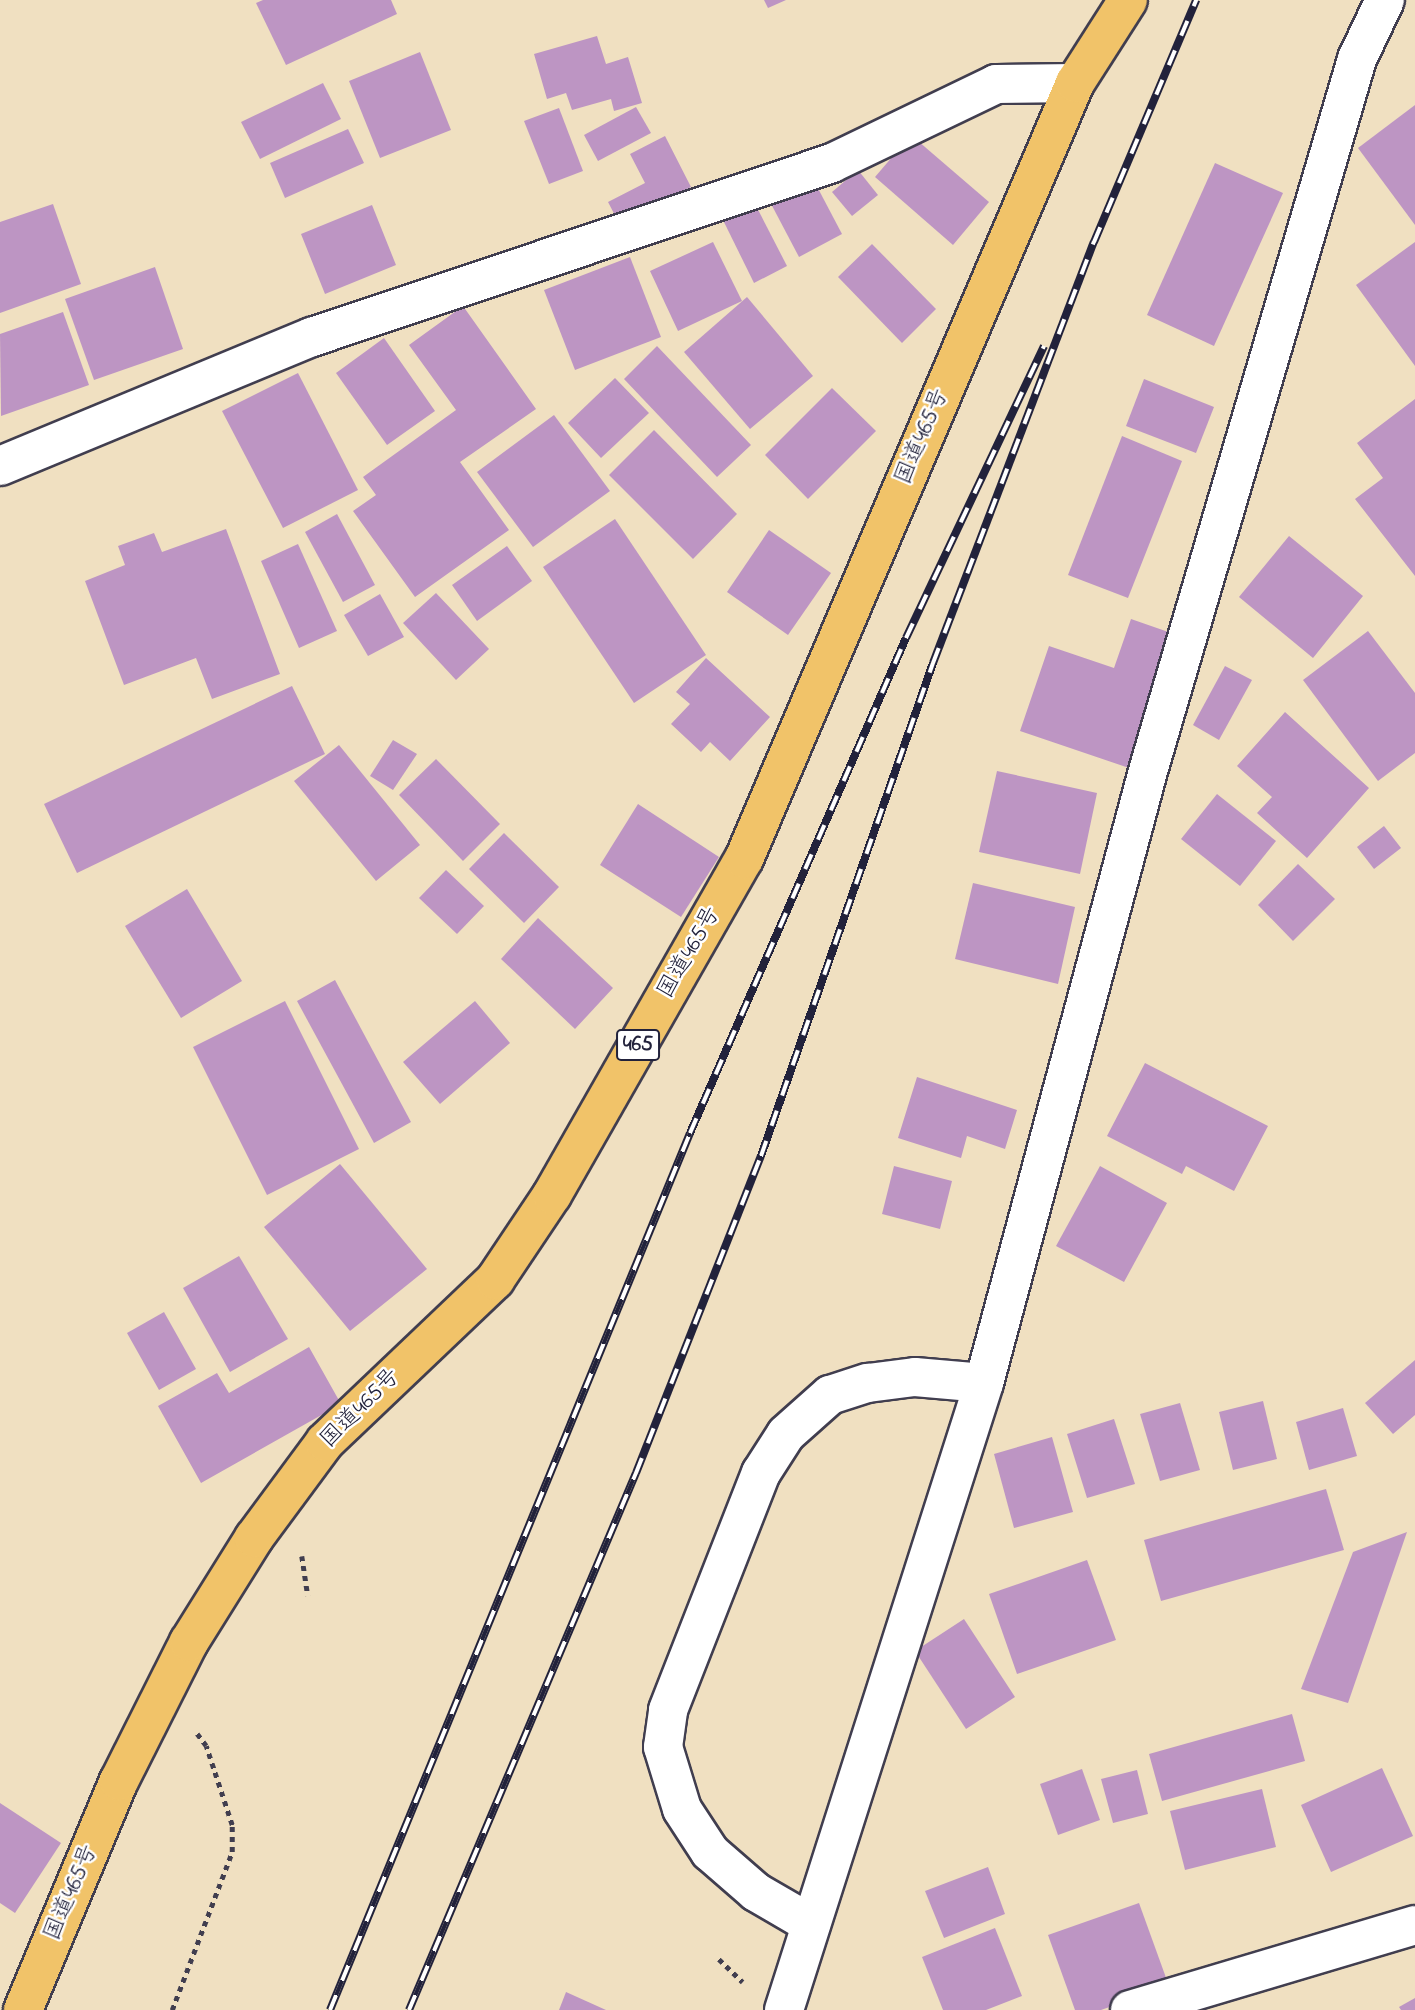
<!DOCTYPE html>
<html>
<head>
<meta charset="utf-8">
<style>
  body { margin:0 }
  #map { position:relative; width:1415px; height:2010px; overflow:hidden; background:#f0e0c1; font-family:"Indie Flower","Klee One",sans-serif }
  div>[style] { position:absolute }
  .building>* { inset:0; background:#bd95c3 }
  .path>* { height:4.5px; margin-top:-2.25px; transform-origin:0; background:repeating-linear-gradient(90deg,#413e4f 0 5px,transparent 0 10px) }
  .roads { filter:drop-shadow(2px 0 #413e4f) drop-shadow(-2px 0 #413e4f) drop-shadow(0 2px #413e4f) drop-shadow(0 -2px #413e4f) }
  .minor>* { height:38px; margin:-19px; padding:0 19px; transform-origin:19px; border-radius:19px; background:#fff }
  .highway>* { height:38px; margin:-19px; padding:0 19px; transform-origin:19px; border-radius:19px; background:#f1c369 }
  .rail>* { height:8px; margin-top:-4px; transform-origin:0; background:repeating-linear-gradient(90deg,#fff 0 16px,#22223b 0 32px); box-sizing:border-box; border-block:2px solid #22223b }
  span { translate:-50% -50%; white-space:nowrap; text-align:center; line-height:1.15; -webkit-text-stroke:5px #fff; paint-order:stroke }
  .shield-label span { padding:2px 5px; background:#fff; border:2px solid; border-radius:5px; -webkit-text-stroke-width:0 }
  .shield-label { font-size:21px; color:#22223b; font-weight:700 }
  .street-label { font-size:23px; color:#22223b }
</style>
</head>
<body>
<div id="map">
  <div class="building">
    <i style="clip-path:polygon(263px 0,391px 0,397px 14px,286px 65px,256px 3px)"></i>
    <i style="clip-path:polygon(764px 0,786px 0,768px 8px)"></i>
    <i style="clip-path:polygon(597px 36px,606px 64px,628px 57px,642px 103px,614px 111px,611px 99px,572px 110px,566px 93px,547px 99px,534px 54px)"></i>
    <i style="clip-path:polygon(420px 52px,451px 130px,380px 158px,349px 81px)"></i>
    <i style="clip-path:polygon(323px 83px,341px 119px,260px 159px,241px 122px)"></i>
    <i style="clip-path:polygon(1415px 105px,1415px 225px,1358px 148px)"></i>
    <i style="clip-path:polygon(636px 107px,651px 133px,598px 161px,584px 135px)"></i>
    <i style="clip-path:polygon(559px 108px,583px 171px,549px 184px,524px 121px)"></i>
    <i style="clip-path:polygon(348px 129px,364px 163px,285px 198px,270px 163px)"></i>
    <i style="clip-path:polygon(911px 135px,989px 202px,953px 245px,875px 177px)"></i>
    <i style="clip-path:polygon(665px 136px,691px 187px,620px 225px,608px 202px,645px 183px,630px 154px)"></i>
    <i style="clip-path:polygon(1215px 163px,1283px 193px,1214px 346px,1147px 315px)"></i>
    <i style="clip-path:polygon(858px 170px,878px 195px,852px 216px,832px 192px)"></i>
    <i style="clip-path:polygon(812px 177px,842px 234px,799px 257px,769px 200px)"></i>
    <i style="clip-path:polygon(753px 200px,787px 266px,754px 283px,721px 216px)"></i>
    <i style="clip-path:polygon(53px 204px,81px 284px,0 313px,0 222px)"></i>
    <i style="clip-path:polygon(372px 205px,396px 265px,325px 294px,301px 234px)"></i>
    <i style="clip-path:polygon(713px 242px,742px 301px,678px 331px,650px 271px)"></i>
    <i style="clip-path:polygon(1415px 242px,1415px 366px,1356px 285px)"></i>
    <i style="clip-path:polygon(872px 244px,936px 309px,902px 343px,838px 277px)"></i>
    <i style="clip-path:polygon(630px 257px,661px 337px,575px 370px,544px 290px)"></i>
    <i style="clip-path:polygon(155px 267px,183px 349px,94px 380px,65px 299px)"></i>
    <i style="clip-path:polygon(747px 297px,813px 376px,750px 429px,684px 352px)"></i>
    <i style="clip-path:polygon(463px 306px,536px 409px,460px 462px,509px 530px,415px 597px,353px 511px,376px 495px,363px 477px,456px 410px,409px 345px)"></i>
    <i style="clip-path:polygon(63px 312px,89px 385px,1px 416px,0 334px)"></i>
    <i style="clip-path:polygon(384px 338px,435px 411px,387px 445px,336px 373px)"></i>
    <i style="clip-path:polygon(657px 346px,751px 445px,717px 477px,624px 379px)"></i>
    <i style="clip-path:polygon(298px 373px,358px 490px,283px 528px,222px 411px)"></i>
    <i style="clip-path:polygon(615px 378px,649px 413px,601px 458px,568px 423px)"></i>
    <i style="clip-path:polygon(1144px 379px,1214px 407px,1196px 453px,1126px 426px)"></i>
    <i style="clip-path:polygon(832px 388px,876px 431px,808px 499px,765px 455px)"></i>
    <i style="clip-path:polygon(1415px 399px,1415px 576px,1355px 499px,1383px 478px,1357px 443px)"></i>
    <i style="clip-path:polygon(554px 415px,610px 491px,533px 547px,477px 472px)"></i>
    <i style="clip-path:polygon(654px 430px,737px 514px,693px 559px,609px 475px)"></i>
    <i style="clip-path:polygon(1122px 436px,1182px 461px,1128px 598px,1068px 575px)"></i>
    <i style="clip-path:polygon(337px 514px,375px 585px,343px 602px,305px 532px)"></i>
    <i style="clip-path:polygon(615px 519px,706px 655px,634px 703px,543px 567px)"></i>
    <i style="clip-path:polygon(226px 529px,280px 674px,212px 699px,196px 658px,124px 685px,85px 581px,125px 565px,118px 546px,154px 533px,162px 552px)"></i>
    <i style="clip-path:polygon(769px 530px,831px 573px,788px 635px,727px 592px)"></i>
    <i style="clip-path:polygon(1289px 536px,1363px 596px,1313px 658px,1239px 597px)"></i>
    <i style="clip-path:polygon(298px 544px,337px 631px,299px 648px,261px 561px)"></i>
    <i style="clip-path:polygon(507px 546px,532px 581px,477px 621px,452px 585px)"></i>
    <i style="clip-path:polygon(436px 593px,489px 649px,456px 680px,403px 623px)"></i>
    <i style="clip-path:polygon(380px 594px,404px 637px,368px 656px,344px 615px)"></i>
    <i style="clip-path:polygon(1131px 619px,1177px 635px,1132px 769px,1020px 731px,1049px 646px,1114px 668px)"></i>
    <i style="clip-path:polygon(1368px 631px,1415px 693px,1415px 753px,1378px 781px,1303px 680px)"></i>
    <i style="clip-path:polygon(706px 658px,770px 717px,730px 761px,710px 742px,701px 752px,671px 724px,690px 704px,676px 692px)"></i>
    <i style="clip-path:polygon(1225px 666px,1252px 680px,1219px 740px,1193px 725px)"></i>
    <i style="clip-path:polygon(292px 686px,325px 754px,77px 873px,44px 804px)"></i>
    <i style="clip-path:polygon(1285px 712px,1369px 788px,1307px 858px,1257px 813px,1272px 797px,1237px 766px)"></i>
    <i style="clip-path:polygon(393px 740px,417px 754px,393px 790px,370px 776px)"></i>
    <i style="clip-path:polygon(339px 745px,420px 845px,376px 881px,294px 781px)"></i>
    <i style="clip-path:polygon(436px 759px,500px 824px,463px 861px,399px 795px)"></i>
    <i style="clip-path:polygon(997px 771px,1097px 793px,1080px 874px,979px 852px)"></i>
    <i style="clip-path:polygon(1217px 794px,1276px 841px,1240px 886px,1181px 839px)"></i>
    <i style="clip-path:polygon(638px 804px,719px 857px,681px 917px,600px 865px)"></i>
    <i style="clip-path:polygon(1384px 826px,1401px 848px,1374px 869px,1357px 847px)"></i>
    <i style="clip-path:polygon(504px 833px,559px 887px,524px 923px,469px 869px)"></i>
    <i style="clip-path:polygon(1298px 864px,1335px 899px,1293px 941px,1258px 905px)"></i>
    <i style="clip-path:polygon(446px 870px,484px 906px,457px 934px,419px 898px)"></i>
    <i style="clip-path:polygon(973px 883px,1075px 907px,1058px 984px,955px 959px)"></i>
    <i style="clip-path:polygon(187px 889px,242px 981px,181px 1018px,125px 926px)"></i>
    <i style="clip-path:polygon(538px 918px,613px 988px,575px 1029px,501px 959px)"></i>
    <i style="clip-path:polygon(335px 980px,411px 1122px,374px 1143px,297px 1001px)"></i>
    <i style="clip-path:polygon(285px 1001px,359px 1149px,267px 1195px,193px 1047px)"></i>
    <i style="clip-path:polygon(475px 1001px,510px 1043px,440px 1104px,403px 1062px)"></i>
    <i style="clip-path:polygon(1145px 1063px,1268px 1126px,1234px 1191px,1186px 1166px,1182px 1174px,1107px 1136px)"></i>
    <i style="clip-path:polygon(917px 1077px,1017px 1110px,1005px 1149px,967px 1136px,961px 1158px,898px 1138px)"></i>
    <i style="clip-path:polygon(340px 1164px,427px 1269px,350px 1331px,264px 1227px)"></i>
    <i style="clip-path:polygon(894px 1166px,952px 1181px,940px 1229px,882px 1214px)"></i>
    <i style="clip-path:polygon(1100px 1166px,1167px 1203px,1124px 1282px,1056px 1246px)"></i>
    <i style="clip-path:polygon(239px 1256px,288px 1339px,230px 1372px,183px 1288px)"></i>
    <i style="clip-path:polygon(164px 1312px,196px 1369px,159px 1390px,127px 1333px)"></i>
    <i style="clip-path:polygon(309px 1347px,341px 1404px,201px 1483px,158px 1406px,217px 1373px,229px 1393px)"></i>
    <i style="clip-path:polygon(1415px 1360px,1415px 1415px,1393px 1434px,1365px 1403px)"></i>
    <i style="clip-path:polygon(1263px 1401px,1277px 1459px,1233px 1470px,1219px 1412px)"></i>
    <i style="clip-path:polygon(1180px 1403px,1200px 1470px,1160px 1481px,1140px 1414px)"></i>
    <i style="clip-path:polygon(1343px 1408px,1357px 1456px,1309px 1470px,1296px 1422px)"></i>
    <i style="clip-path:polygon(1114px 1419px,1135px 1484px,1087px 1498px,1067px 1434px)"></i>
    <i style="clip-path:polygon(1052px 1437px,1073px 1512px,1014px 1528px,994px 1454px)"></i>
    <i style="clip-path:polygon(1326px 1489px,1344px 1550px,1161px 1601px,1144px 1540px)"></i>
    <i style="clip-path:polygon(1407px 1532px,1348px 1703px,1301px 1689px,1353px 1552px)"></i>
    <i style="clip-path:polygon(1087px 1560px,1116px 1640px,1017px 1674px,989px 1594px)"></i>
    <i style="clip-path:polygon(964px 1619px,1015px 1697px,966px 1729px,915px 1651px)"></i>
    <i style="clip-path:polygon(1292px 1714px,1305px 1761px,1162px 1801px,1149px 1754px)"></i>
    <i style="clip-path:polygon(1382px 1768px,1413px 1836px,1331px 1872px,1301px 1805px)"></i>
    <i style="clip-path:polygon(1082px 1769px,1100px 1820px,1058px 1835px,1040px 1784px)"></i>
    <i style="clip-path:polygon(1137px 1770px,1148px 1814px,1113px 1823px,1101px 1779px)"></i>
    <i style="clip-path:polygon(1262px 1789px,1276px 1847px,1185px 1870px,1170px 1811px)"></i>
    <i style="clip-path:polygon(0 1803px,61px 1843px,15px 1913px,0 1903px)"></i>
    <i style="clip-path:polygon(988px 1867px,1005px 1914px,944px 1938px,925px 1891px)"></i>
    <i style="clip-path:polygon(1139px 1903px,1169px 1986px,1101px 2010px,1075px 2010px,1048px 1935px)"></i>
    <i style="clip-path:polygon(995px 1928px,1022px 1996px,986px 2010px,943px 2010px,922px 1957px)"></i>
    <i style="clip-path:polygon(566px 1992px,606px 2010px,559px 2010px)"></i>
    <i style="clip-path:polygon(1415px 1998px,1415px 2010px,1401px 2010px,1399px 2007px)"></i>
  </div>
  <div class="path">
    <i style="left:302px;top:1556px;width:40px;rotate:81.5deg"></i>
    <i style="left:719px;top:1959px;width:33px;rotate:44deg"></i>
    <i style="left:172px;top:2010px;width:169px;rotate:-69.2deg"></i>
    <i style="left:232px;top:1852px;width:27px;rotate:-90deg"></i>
    <i style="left:232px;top:1825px;width:83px;rotate:-108.2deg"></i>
    <i style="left:206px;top:1746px;width:15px;rotate:-127deg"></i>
  </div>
  <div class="roads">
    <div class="minor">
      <i style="left:0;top:466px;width:338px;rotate:-22.5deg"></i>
      <i style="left:312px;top:337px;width:548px;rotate:-18.5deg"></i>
      <i style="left:832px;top:163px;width:182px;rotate:-25.7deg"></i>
      <i style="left:996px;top:84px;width:79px;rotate:-0.7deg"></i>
      <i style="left:811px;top:1924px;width:64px;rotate:-149.8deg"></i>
      <i style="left:756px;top:1892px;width:61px;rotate:-139deg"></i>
      <i style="left:710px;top:1852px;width:51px;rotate:-123.1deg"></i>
      <i style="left:682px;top:1809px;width:65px;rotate:-107deg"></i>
      <i style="left:663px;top:1747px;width:37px;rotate:-82deg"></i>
      <i style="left:668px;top:1710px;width:255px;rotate:-68.6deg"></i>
      <i style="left:761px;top:1473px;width:46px;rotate:-57.3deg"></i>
      <i style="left:786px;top:1434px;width:59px;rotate:-41.6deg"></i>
      <i style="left:830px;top:1395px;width:40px;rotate:-18deg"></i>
      <i style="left:868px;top:1383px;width:47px;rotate:-7.3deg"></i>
      <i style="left:915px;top:1377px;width:69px;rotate:5deg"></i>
      <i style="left:784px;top:2010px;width:658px;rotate:-72.31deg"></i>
      <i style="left:984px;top:1383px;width:634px;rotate:-75deg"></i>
      <i style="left:1148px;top:771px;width:742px;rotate:-73.64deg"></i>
      <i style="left:1357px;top:59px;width:65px;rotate:-64.6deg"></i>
      <i style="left:1130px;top:2010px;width:297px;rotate:-16.6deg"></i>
    </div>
    <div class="highway">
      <i style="left:23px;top:2010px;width:248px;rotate:-67.3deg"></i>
      <i style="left:119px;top:1781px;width:156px;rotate:-63.3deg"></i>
      <i style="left:189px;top:1642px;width:123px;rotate:-58deg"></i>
      <i style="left:254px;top:1538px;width:119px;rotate:-53.5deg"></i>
      <i style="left:325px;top:1442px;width:235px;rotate:-43.6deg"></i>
      <i style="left:495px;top:1280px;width:102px;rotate:-56.2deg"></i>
      <i style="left:552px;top:1195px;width:387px;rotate:-60.3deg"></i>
      <i style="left:744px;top:859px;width:844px;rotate:-66.9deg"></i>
      <i style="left:1075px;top:83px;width:98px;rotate:-57.4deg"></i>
    </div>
  </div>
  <div class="rail">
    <i style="left:330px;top:2010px;width:948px;rotate:-67.68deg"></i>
    <i style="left:690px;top:1133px;width:540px;rotate:-66.43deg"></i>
    <i style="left:906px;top:638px;width:323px;rotate:-64.7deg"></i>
    <i style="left:409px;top:2010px;width:583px;rotate:-67.09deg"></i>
    <i style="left:636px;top:1473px;width:341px;rotate:-68.5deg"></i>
    <i style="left:761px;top:1156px;width:522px;rotate:-70.77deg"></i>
    <i style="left:933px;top:663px;width:451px;rotate:-69.1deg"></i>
    <i style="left:1094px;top:242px;width:263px;rotate:-67.1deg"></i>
  </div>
  <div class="shield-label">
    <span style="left:638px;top:1045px">465</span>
  </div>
  <div class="street-label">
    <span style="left:923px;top:437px;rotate:-67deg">国道465号</span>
    <span style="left:690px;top:953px;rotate:-60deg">国道465号</span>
    <span style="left:361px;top:1409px;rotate:-45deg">国道465号</span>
    <span style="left:72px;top:1893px;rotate:-67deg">国道465号</span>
  </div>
</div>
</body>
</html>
